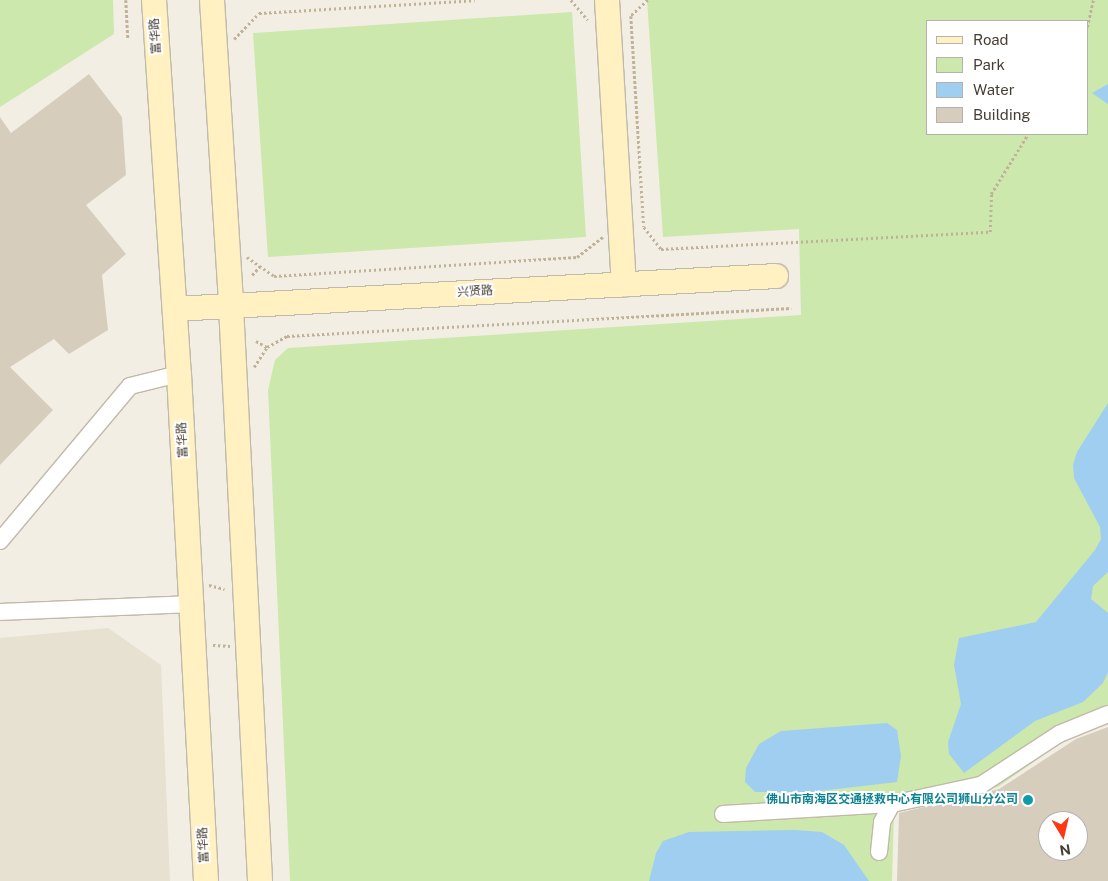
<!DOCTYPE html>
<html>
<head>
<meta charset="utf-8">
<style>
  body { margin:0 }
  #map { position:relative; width:1108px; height:881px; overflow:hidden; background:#f2eee4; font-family:"Public Sans","Noto Sans SC",sans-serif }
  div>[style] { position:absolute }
  .residential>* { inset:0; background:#e7e1d2 }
  .green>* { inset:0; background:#cce8ac }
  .water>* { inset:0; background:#9fcef1 }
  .building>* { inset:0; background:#d7cdbc }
  .path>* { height:2.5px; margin-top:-1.25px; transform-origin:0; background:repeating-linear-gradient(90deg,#c0b298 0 2.5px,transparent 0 5px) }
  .roads { filter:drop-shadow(1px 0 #c1b9aa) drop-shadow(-1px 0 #c1b9aa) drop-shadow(0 1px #c1b9aa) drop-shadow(0 -1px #c1b9aa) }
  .street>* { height:16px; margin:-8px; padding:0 8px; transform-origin:8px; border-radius:8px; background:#fff }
  .secondary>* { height:24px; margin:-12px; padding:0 12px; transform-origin:12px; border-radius:12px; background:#fff1c2 }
  .dots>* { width:14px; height:14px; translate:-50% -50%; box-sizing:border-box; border:2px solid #fff; border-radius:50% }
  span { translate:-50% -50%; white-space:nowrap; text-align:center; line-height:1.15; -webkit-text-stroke:4px #fff; paint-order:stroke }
  .street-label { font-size:12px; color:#453e34 }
  .culture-label { font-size:12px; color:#0d838f; font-weight:700 }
  .right { translate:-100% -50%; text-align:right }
  .legend { position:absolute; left:926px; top:20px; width:162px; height:115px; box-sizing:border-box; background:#fff; border:1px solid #b5b2ae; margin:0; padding:6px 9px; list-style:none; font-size:15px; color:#453e34 }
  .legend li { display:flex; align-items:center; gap:10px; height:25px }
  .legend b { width:25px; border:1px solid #b5b2ae }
  .north { position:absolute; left:1038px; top:811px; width:50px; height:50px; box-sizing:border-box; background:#fff; border:1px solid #b5b2ae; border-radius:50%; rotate:171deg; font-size:14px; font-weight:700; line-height:20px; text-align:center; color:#453e34 }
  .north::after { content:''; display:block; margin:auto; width:18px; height:22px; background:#fe3810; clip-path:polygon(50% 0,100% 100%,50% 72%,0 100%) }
</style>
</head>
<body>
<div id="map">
  <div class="residential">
    <i style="clip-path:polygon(108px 628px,161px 665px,170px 881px,0 881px,0 638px)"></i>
  </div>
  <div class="green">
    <i style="clip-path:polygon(0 0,113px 0,114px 34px,0 107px)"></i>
    <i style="clip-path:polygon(evenodd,647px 0,1108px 0,1108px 721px,1075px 733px,998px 787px,897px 808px,894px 811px,892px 881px,290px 881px,268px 390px,275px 360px,288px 348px,801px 315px,799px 229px,663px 237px,647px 0,927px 21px,1087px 21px,1087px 134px,927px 134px,927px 21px)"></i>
    <i style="clip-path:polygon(572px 12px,586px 237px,268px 257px,253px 33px)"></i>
  </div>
  <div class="water">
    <i style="clip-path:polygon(1108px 84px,1108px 104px,1092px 93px)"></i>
    <i style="clip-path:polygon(1108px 403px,1108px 572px,1093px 586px,1091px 599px,1108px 613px,1108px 672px,1103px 683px,1083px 702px,1035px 721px,964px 773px,949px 754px,948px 742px,961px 704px,954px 665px,959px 638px,1036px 622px,1095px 550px,1101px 539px,1100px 527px,1074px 478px,1073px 465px,1077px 452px)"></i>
    <i style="clip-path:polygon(887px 723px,897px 730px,901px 756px,897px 782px,811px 792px,755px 792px,745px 782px,746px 768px,759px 744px,781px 731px)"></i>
    <i style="clip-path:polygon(795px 830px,822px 832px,844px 845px,869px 881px,649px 881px,656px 853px,663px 841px,689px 832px)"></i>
  </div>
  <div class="building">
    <i style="clip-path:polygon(89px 74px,122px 117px,126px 175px,86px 205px,126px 254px,102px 275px,108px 330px,69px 354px,54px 339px,10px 367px,53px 410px,0 465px,0 117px,11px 133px)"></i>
    <i style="clip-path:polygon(evenodd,1108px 727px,1108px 881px,897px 881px,899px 813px,999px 789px,1076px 739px,1108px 727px,1048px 821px,1078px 821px,1078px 851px,1048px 851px,1048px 821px)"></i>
  </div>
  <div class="path">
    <i style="left:126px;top:0;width:39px;rotate:87deg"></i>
    <i style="left:571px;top:0;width:26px;rotate:50deg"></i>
    <i style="left:648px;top:0;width:23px;rotate:137deg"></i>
    <i style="left:631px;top:16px;width:211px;rotate:86.5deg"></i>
    <i style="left:644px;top:227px;width:28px;rotate:52deg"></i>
    <i style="left:661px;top:249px;width:329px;rotate:-3deg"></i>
    <i style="left:990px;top:232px;width:38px;rotate:-88deg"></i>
    <i style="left:991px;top:194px;width:70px;rotate:-58.3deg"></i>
    <i style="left:1087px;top:27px;width:28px;rotate:-77deg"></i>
    <i style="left:234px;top:39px;width:36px;rotate:-46deg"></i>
    <i style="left:259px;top:13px;width:216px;rotate:-3.4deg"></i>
    <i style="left:247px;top:257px;width:33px;rotate:35deg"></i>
    <i style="left:274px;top:276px;width:304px;rotate:-3.6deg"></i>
    <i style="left:577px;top:257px;width:33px;rotate:-38deg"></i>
    <i style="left:252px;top:275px;width:12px;rotate:-48deg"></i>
    <i style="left:256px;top:341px;width:13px;rotate:29deg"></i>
    <i style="left:254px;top:367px;width:24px;rotate:-57deg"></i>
    <i style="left:267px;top:347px;width:23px;rotate:-29deg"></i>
    <i style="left:287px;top:336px;width:505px;rotate:-3.18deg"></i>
    <i style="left:209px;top:585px;width:16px;rotate:14deg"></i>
    <i style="left:213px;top:645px;width:17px;rotate:3deg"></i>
  </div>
  <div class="roads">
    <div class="street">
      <i style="left:0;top:541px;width:202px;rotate:-50deg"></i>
      <i style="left:130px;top:386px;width:50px;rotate:-13.8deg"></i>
      <i style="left:0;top:612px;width:191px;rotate:-2.4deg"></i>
      <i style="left:723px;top:814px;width:169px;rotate:-3.4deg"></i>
      <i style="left:879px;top:852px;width:30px;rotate:-84deg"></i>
      <i style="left:882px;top:822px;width:21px;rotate:-61deg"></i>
      <i style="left:892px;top:804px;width:91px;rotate:-12.1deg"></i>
      <i style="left:981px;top:785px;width:93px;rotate:-33.2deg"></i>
      <i style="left:1059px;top:734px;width:53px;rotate:-22.2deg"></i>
    </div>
    <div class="secondary">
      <i style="left:154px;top:0;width:375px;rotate:86.2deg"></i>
      <i style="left:179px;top:374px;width:508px;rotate:86.95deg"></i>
      <i style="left:212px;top:0;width:307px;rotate:86.4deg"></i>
      <i style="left:231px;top:306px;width:576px;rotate:87.11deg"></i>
      <i style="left:607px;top:0;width:285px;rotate:86.6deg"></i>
      <i style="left:175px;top:309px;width:602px;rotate:-3.14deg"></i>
    </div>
  </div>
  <div class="dots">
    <i style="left:1028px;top:800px;background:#0f9aa8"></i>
  </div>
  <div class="street-label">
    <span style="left:156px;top:36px;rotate:-94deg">富华路</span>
    <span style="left:475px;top:292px;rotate:-3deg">兴贤路</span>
    <span style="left:183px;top:440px;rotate:-93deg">富华路</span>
    <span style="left:204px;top:845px;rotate:-93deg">富华路</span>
  </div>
  <div class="culture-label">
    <span class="right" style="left:1018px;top:800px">佛山市南海区交通拯救中心有限公司狮山分公司</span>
  </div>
  <ul class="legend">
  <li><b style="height:6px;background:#fff1c2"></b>Road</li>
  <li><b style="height:14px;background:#cce8ac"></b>Park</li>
  <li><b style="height:14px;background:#9fcef1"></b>Water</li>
  <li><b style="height:14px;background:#d7cdbc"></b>Building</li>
  </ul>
  <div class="north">N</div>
</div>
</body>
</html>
